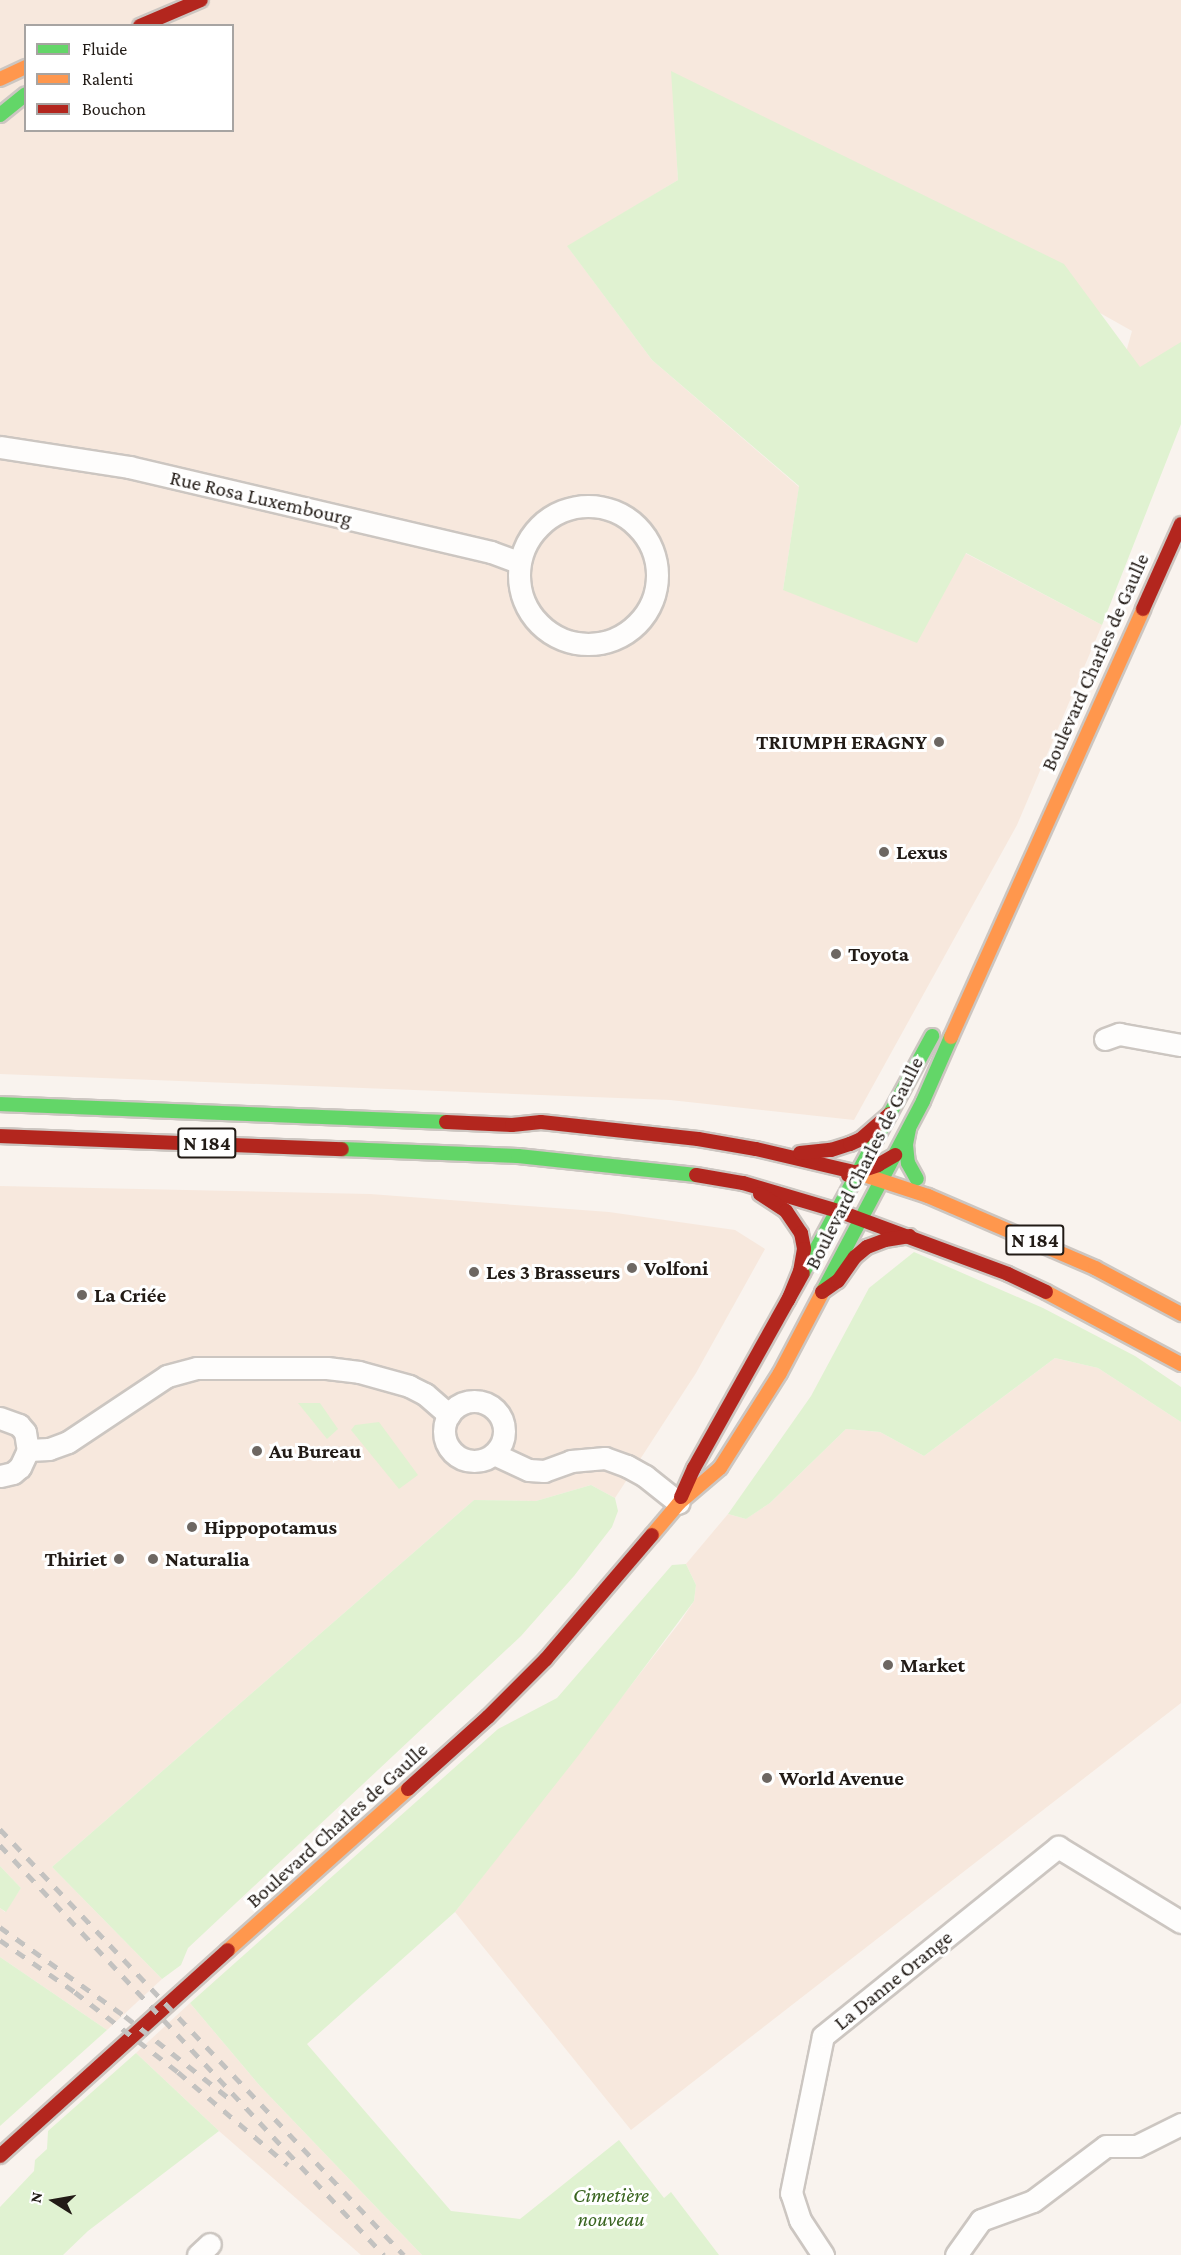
<!DOCTYPE html>
<html>
<head>
<meta charset="utf-8">
<style>
  body { margin:0 }
  #map { position:relative; width:1181px; height:2255px; overflow:hidden; background:#f9f3ee; font-family:"Crimson Pro",serif }
  div>[style] { position:absolute }
  .built>* { inset:0; background:#f7e8dd }
  .green>* { inset:0; background:#e0f2d1 }
  .roads { filter:drop-shadow(2px 0 #ccc6c1) drop-shadow(-2px 0 #ccc6c1) drop-shadow(0 2px #ccc6c1) drop-shadow(0 -2px #ccc6c1) }
  .street>* { height:21px; margin:-10.5px; padding:0 10.5px; transform-origin:10.5px; border-radius:10.5px; background:#fefdfc }
  .street>.ring { margin:-10.5px; padding:0; box-sizing:content-box; background:none; border:21px solid #fefdfc; border-radius:50% }
  .fast>* { height:14px; margin:-7px; padding:0 7px; transform-origin:7px; border-radius:7px; background:#63d668 }
  .slow>* { height:14px; margin:-7px; padding:0 7px; transform-origin:7px; border-radius:7px; background:#ff974d }
  .jam>* { height:14px; margin:-7px; padding:0 7px; transform-origin:7px; border-radius:7px; background:#b3261e }
  .rail>* { height:4.5px; margin-top:-2.25px; transform-origin:0; background:repeating-linear-gradient(90deg,#c3c2c0 0 10px,transparent 0 20px) }
  .dots>* { width:16px; height:16px; translate:-50% -50%; box-sizing:border-box; border:3px solid #fff; border-radius:50% }
  span { translate:-50% -50%; white-space:nowrap; text-align:center; line-height:1.15; -webkit-text-stroke:6px #fff; paint-order:stroke }
  .shield-label span { padding:2px 4px; background:#fff; border:2px solid; border-radius:4px; -webkit-text-stroke-width:0 }
  .shield-label { font-size:20px; color:#221b16; font-weight:700 }
  .street-label { font-size:21px; color:#221b16 }
  .poi-label { font-size:21px; color:#221b16; font-weight:700 }
  .right { translate:-100% -50%; text-align:right }
  .left { translate:0 -50%; text-align:left }
  .park-label { font-size:21px; color:#39641f; font-style:italic }
  .legend { position:absolute; left:24px; top:24px; width:210px; height:108px; box-sizing:border-box; background:#fff; border:2px solid #a7a4a2; margin:0; padding:8px 10px; list-style:none; font-size:18px; color:#221b16 }
  .legend li { display:flex; align-items:center; gap:12px; height:30px }
  .legend b { width:30px; border:2px solid #a7a4a2 }
  .north { position:absolute; left:24px; top:2171px; width:60px; height:60px; -webkit-text-stroke:4px #fff; paint-order:stroke; rotate:281deg; font-size:16px; font-weight:700; line-height:24px; text-align:center; color:#221b16 }
  .north::after { content:''; display:block; margin:auto; width:21px; height:27px; background:#221b16; clip-path:polygon(50% 0,100% 100%,50% 72%,0 100%) }
</style>
</head>
<body>
<div id="map">
  <div class="built">
    <i style="clip-path:polygon(evenodd,0 0,1181px 0,1181px 346px,1164px 383px,1121px 370px,1132px 331px,672px 72px,678px 180px,568px 247px,652px 360px,799px 487px,783px 590px,965px 553px,1102px 625px,1017px 825px,854px 1120px,670px 1100px,0 1074px,0 0,26px 26px,232px 26px,232px 130px,26px 130px,26px 26px)"></i>
    <i style="clip-path:polygon(0 1186px,370px 1194px,609px 1212px,735px 1230px,765px 1249px,696px 1373px,615px 1498px,591px 1485px,536px 1501px,474px 1500px,52px 1867px,162px 1979px,107px 2030px,0 1957px,0 1908px,5px 1912px,21px 1888px,0 1866px)"></i>
    <i style="clip-path:polygon(1055px 1358px,1098px 1368px,1181px 1422px,1181px 1703px,631px 2130px,455px 1912px,680px 1622px,694px 1601px,696px 1585px,686px 1564px,728px 1514px,746px 1519px,770px 1503px,846px 1429px,880px 1432px,924px 1456px)"></i>
    <i style="clip-path:polygon(190px 2003px,260px 2086px,422px 2255px,361px 2255px,219px 2131px,136px 2053px)"></i>
  </div>
  <div class="green">
    <i style="clip-path:polygon(671px 71px,1064px 264px,1140px 367px,1181px 342px,1181px 424px,1102px 625px,966px 553px,917px 643px,783px 590px,799px 486px,652px 360px,567px 246px,678px 180px)"></i>
    <i style="clip-path:polygon(914px 1252px,1043px 1308px,1135px 1356px,1181px 1387px,1181px 1422px,1098px 1368px,1055px 1358px,924px 1456px,880px 1432px,846px 1429px,770px 1503px,746px 1519px,728px 1514px,811px 1396px,869px 1288px)"></i>
    <i style="clip-path:polygon(298px 1403px,320px 1403px,338px 1429px,327px 1439px)"></i>
    <i style="clip-path:polygon(379px 1422px,418px 1475px,399px 1489px,351px 1430px,355px 1425px)"></i>
    <i style="clip-path:polygon(591px 1485px,615px 1498px,618px 1511px,612px 1527px,574px 1576px,521px 1636px,188px 1948px,181px 1965px,162px 1979px,52px 1867px,474px 1500px,536px 1501px)"></i>
    <i style="clip-path:polygon(686px 1564px,696px 1585px,694px 1601px,578px 1756px,455px 1912px,307px 2044px,451px 2211px,520px 2219px,619px 2140px,664px 2198px,671px 2192px,719px 2255px,422px 2255px,260px 2086px,190px 2003px,498px 1729px,557px 1698px,672px 1565px)"></i>
    <i style="clip-path:polygon(0 1866px,21px 1888px,6px 1912px,0 1908px)"></i>
    <i style="clip-path:polygon(0 1957px,107px 2030px,0 2126px)"></i>
    <i style="clip-path:polygon(136px 2053px,219px 2131px,88px 2231px,63px 2255px,0 2255px,0 2207px,34px 2171px,35px 2160px,47px 2149px,48px 2131px)"></i>
  </div>
  <div class="roads">
    <div class="street">
      <i style="left:0;top:447px;width:131px;rotate:8.8deg"></i>
      <i style="left:129px;top:467px;width:372px;rotate:13.2deg"></i>
      <i style="left:491px;top:552px;width:30px;rotate:20deg"></i>
      <i class="ring" style="left:519px;top:506px;width:117px;height:117px"></i>
      <i style="left:1105px;top:1039px;width:15px;rotate:-20deg"></i>
      <i style="left:1119px;top:1034px;width:63px;rotate:10.1deg"></i>
      <i class="ring" style="left:444px;top:1401px;width:39px;height:39px"></i>
      <i style="left:0;top:1418px;width:20px;rotate:20deg"></i>
      <i style="left:19px;top:1425px;width:9px;rotate:49deg"></i>
      <i style="left:25px;top:1432px;width:18px;rotate:81deg"></i>
      <i style="left:28px;top:1450px;width:19px;rotate:115deg"></i>
      <i style="left:20px;top:1467px;width:9px;rotate:139deg"></i>
      <i style="left:13px;top:1473px;width:13px;rotate:167deg"></i>
      <i style="left:28px;top:1450px;width:21px;rotate:-3deg"></i>
      <i style="left:49px;top:1449px;width:20px;rotate:-20deg"></i>
      <i style="left:68px;top:1442px;width:119px;rotate:-33.7deg"></i>
      <i style="left:167px;top:1376px;width:31px;rotate:-15deg"></i>
      <i style="left:197px;top:1368px;width:130px"></i>
      <i style="left:327px;top:1368px;width:32px;rotate:7deg"></i>
      <i style="left:359px;top:1372px;width:52px;rotate:15.6deg"></i>
      <i style="left:409px;top:1386px;width:18px;rotate:27deg"></i>
      <i style="left:425px;top:1394px;width:32px;rotate:41deg"></i>
      <i style="left:494px;top:1454px;width:38px;rotate:25deg"></i>
      <i style="left:529px;top:1470px;width:15px;rotate:4deg"></i>
      <i style="left:544px;top:1471px;width:29px;rotate:-20deg"></i>
      <i style="left:571px;top:1461px;width:34px;rotate:-5deg"></i>
      <i style="left:605px;top:1458px;width:23px;rotate:20deg"></i>
      <i style="left:627px;top:1466px;width:21px;rotate:29deg"></i>
      <i style="left:645px;top:1476px;width:43px;rotate:38.5deg"></i>
      <i style="left:198px;top:2255px;width:16px;rotate:-43deg"></i>
      <i style="left:823px;top:2255px;width:42px;rotate:-123.3deg"></i>
      <i style="left:800px;top:2220px;width:28px;rotate:-108deg"></i>
      <i style="left:791px;top:2193px;width:160px;rotate:-78.5deg"></i>
      <i style="left:823px;top:2036px;width:302px;rotate:-38.8deg"></i>
      <i style="left:1058px;top:1847px;width:144px;rotate:31.4deg"></i>
      <i style="left:956px;top:2255px;width:43px;rotate:-54.5deg"></i>
      <i style="left:981px;top:2220px;width:55px;rotate:-20.1deg"></i>
      <i style="left:1033px;top:2201px;width:91px;rotate:-37deg"></i>
      <i style="left:1106px;top:2146px;width:31px"></i>
      <i style="left:1137px;top:2146px;width:49px;rotate:-26.6deg"></i>
    </div>
    <div class="fast">
      <i style="left:0;top:115px;width:33px;rotate:-39deg"></i>
      <i style="left:0;top:1104px;width:446px;rotate:2.3deg"></i>
      <i style="left:909px;top:1129px;width:16px;rotate:101deg"></i>
      <i style="left:906px;top:1145px;width:18px;rotate:84deg"></i>
      <i style="left:908px;top:1163px;width:18px;rotate:61deg"></i>
      <i style="left:342px;top:1149px;width:176px;rotate:2.3deg"></i>
      <i style="left:518px;top:1156px;width:179px;rotate:6.1deg"></i>
      <i style="left:803px;top:1273px;width:270px;rotate:-61.4deg"></i>
      <i style="left:823px;top:1291px;width:215px;rotate:-62.2deg"></i>
      <i style="left:923px;top:1101px;width:70px;rotate:-66.4deg"></i>
    </div>
    <div class="slow">
      <i style="left:0;top:79px;width:29px;rotate:-25deg"></i>
      <i style="left:951px;top:1037px;width:469px;rotate:-65.8deg"></i>
      <i style="left:858px;top:1173px;width:74px;rotate:18.2deg"></i>
      <i style="left:928px;top:1196px;width:182px;rotate:23.3deg"></i>
      <i style="left:1095px;top:1268px;width:98px;rotate:28.1deg"></i>
      <i style="left:1046px;top:1292px;width:153px;rotate:28.1deg"></i>
      <i style="left:652px;top:1535px;width:42px;rotate:-49.8deg"></i>
      <i style="left:679px;top:1503px;width:54px;rotate:-40.5deg"></i>
      <i style="left:720px;top:1468px;width:112px;rotate:-57.7deg"></i>
      <i style="left:780px;top:1373px;width:93px;rotate:-62.3deg"></i>
      <i style="left:228px;top:1950px;width:241px;rotate:-41.8deg"></i>
    </div>
    <div class="jam">
      <i style="left:140px;top:26px;width:66px;rotate:-23.1deg"></i>
      <i style="left:1143px;top:609px;width:93px;rotate:-65.9deg"></i>
      <i style="left:446px;top:1122px;width:66px;rotate:2.6deg"></i>
      <i style="left:512px;top:1125px;width:29px;rotate:-6deg"></i>
      <i style="left:541px;top:1122px;width:158px;rotate:6.2deg"></i>
      <i style="left:698px;top:1139px;width:59px;rotate:9.8deg"></i>
      <i style="left:756px;top:1149px;width:105px;rotate:13.2deg"></i>
      <i style="left:0;top:1136px;width:342px;rotate:2.2deg"></i>
      <i style="left:800px;top:1153px;width:31px;rotate:-6deg"></i>
      <i style="left:831px;top:1150px;width:20px;rotate:-18deg"></i>
      <i style="left:850px;top:1144px;width:12px;rotate:-24deg"></i>
      <i style="left:861px;top:1139px;width:38px;rotate:-41deg"></i>
      <i style="left:696px;top:1175px;width:48px;rotate:9.7deg"></i>
      <i style="left:743px;top:1183px;width:99px;rotate:16.4deg"></i>
      <i style="left:838px;top:1211px;width:181px;rotate:20.3deg"></i>
      <i style="left:1008px;top:1274px;width:42px;rotate:25.3deg"></i>
      <i style="left:848px;top:1175px;width:32px;rotate:-18deg"></i>
      <i style="left:878px;top:1165px;width:20px;rotate:-30deg"></i>
      <i style="left:760px;top:1194px;width:31px;rotate:33deg"></i>
      <i style="left:786px;top:1211px;width:27px;rotate:56deg"></i>
      <i style="left:801px;top:1233px;width:16px;rotate:79deg"></i>
      <i style="left:804px;top:1249px;width:22px;rotate:100deg"></i>
      <i style="left:800px;top:1271px;width:31px;rotate:112deg"></i>
      <i style="left:822px;top:1292px;width:19px;rotate:-35deg"></i>
      <i style="left:838px;top:1281px;width:29px;rotate:-55deg"></i>
      <i style="left:855px;top:1257px;width:16px;rotate:-40deg"></i>
      <i style="left:867px;top:1247px;width:19px;rotate:-21deg"></i>
      <i style="left:885px;top:1240px;width:25px;rotate:-9deg"></i>
      <i style="left:681px;top:1497px;width:32px;rotate:-66deg"></i>
      <i style="left:694px;top:1468px;width:223px;rotate:-60.8deg"></i>
      <i style="left:408px;top:1789px;width:108px;rotate:-42deg"></i>
      <i style="left:488px;top:1717px;width:82px;rotate:-45deg"></i>
      <i style="left:546px;top:1659px;width:163px;rotate:-49.5deg"></i>
      <i style="left:0;top:2156px;width:307px;rotate:-42.1deg"></i>
    </div>
  </div>
  <div class="rail">
    <i style="left:0;top:1829px;width:587px;rotate:46.52deg"></i>
    <i style="left:0;top:1845px;width:562px;rotate:46.88deg"></i>
    <i style="left:0;top:1927px;width:153px;rotate:35.5deg"></i>
    <i style="left:125px;top:2016px;width:132px;rotate:38.3deg"></i>
    <i style="left:0;top:1940px;width:91px;rotate:34.7deg"></i>
    <i style="left:75px;top:1992px;width:130px;rotate:37.8deg"></i>
    <i style="left:178px;top:2072px;width:144px;rotate:40.2deg"></i>
  </div>
  <div class="dots">
    <i style="left:939px;top:742px;background:#6d6762"></i>
    <i style="left:884px;top:852px;background:#6d6762"></i>
    <i style="left:836px;top:954px;background:#6d6762"></i>
    <i style="left:632px;top:1268px;background:#6d6762"></i>
    <i style="left:474px;top:1272px;background:#6d6762"></i>
    <i style="left:82px;top:1295px;background:#6d6762"></i>
    <i style="left:257px;top:1451px;background:#6d6762"></i>
    <i style="left:192px;top:1527px;background:#6d6762"></i>
    <i style="left:119px;top:1559px;background:#6d6762"></i>
    <i style="left:153px;top:1559px;background:#6d6762"></i>
    <i style="left:888px;top:1665px;background:#6d6762"></i>
    <i style="left:767px;top:1778px;background:#6d6762"></i>
  </div>
  <div class="shield-label">
    <span style="left:207px;top:1143px">N 184</span>
    <span style="left:1035px;top:1240px">N 184</span>
  </div>
  <div class="street-label">
    <span style="left:261px;top:498px;rotate:13deg">Rue Rosa Luxembourg</span>
    <span style="left:1095px;top:662px;rotate:-66deg">Boulevard Charles de Gaulle</span>
    <span style="left:864px;top:1163px;rotate:-63deg">Boulevard Charles de Gaulle</span>
    <span style="left:337px;top:1825px;rotate:-42deg">Boulevard Charles de Gaulle</span>
    <span style="left:893px;top:1980px;rotate:-39deg">La Danne Orange</span>
  </div>
  <div class="poi-label">
    <span class="right" style="left:927px;top:742px">TRIUMPH ERAGNY</span>
    <span class="left" style="left:896px;top:852px">Lexus</span>
    <span class="left" style="left:848px;top:954px">Toyota</span>
    <span class="left" style="left:644px;top:1268px">Volfoni</span>
    <span class="left" style="left:486px;top:1272px">Les 3 Brasseurs</span>
    <span class="left" style="left:94px;top:1295px">La Criée</span>
    <span class="left" style="left:269px;top:1451px">Au Bureau</span>
    <span class="left" style="left:204px;top:1527px">Hippopotamus</span>
    <span class="right" style="left:107px;top:1559px">Thiriet</span>
    <span class="left" style="left:165px;top:1559px">Naturalia</span>
    <span class="left" style="left:900px;top:1665px">Market</span>
    <span class="left" style="left:779px;top:1778px">World Avenue</span>
  </div>
  <div class="park-label">
    <span style="left:611px;top:2207px">Cimetière<br>nouveau</span>
  </div>
  <ul class="legend">
  <li><b style="height:8px;background:#63d668"></b>Fluide</li>
  <li><b style="height:8px;background:#ff974d"></b>Ralenti</li>
  <li><b style="height:8px;background:#b3261e"></b>Bouchon</li>
  </ul>
  <div class="north">N</div>
</div>
</body>
</html>
